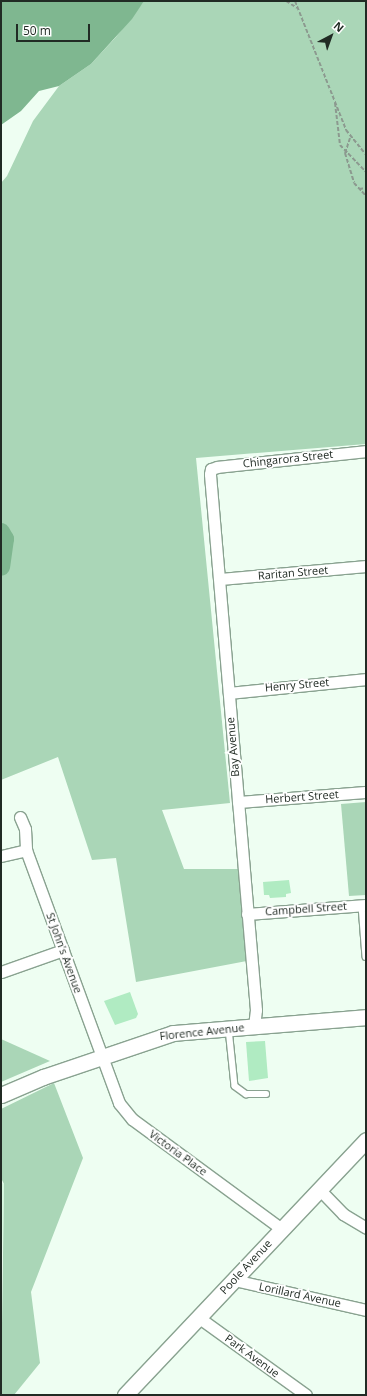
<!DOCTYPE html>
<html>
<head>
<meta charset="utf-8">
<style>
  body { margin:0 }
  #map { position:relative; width:367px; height:1396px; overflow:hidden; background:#eefef2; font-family:"Open Sans",sans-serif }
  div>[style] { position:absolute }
  .built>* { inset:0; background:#d7f9e0 }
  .green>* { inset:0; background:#aad6b7 }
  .water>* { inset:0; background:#7fb790 }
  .river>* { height:18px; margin:-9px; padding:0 9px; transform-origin:9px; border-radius:9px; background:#7fb790 }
  .building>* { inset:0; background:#b0ebc2 }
  .path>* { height:2px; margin-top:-1px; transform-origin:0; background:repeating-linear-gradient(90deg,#8c998f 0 4px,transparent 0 6px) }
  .roads { filter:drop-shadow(1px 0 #89a290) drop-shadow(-1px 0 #89a290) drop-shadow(0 1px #89a290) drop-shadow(0 -1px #89a290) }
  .lane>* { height:5.5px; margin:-2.75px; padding:0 2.75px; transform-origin:2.75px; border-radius:2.75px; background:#fff }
  .street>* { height:11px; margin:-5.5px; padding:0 5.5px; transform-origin:5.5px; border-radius:5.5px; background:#fff }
  .secondary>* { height:15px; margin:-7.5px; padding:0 7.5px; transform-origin:7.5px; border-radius:7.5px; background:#fff }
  span { translate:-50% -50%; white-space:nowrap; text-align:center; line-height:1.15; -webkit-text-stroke:3.5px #fff; paint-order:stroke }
  .street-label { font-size:11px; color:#212b24 }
  .frame { position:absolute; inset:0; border:2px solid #212b24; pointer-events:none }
  .north { position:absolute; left:311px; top:16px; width:40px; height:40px; -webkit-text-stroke:3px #fff; paint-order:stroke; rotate:41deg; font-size:11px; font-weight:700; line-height:16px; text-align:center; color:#212b24 }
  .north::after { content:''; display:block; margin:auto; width:14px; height:18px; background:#212b24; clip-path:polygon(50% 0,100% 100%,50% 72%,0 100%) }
  .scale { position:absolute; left:16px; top:24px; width:74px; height:18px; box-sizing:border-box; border:2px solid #212b24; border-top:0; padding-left:5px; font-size:12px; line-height:14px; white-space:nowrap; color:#212b24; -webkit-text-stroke:3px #fff; paint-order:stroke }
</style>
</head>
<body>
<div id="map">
  <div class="built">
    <i style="clip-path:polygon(1px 1183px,4px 1184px,1px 1306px)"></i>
  </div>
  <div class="green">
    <i style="clip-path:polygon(144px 1px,366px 1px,366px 444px,196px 458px,230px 803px,162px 810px,184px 869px,243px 869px,252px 960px,136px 982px,116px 858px,92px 860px,58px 757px,1px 780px,1px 183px,7px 176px,33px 121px,59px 86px,91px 64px,116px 37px)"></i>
    <i style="clip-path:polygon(366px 802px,366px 895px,349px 896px,341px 804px)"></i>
    <i style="clip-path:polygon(1px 1039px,50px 1061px,1px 1082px)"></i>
    <i style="clip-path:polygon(54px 1083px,83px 1158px,31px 1292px,40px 1363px,14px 1395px,1px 1395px,4px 1184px,1px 1178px,1px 1109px)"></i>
  </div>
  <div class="water">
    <i style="clip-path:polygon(1px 1px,144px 1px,132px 19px,91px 64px,59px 86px,39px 91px,21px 111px,1px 125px)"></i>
  </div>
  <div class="river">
    <i style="left:1px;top:532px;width:8px;rotate:60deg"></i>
    <i style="left:5px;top:539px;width:28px;rotate:98deg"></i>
  </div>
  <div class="building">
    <i style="clip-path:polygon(289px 880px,291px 893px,286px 894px,286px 897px,270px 898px,269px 895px,264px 895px,263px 882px)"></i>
    <i style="clip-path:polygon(130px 992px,138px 1014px,136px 1018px,115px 1025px,104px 1001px)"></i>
    <i style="clip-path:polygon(265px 1041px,268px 1078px,249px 1081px,246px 1042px)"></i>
  </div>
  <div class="path">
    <i style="left:286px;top:1px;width:13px;rotate:32deg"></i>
    <i style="left:295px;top:1px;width:139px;rotate:68.4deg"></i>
    <i style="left:346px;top:130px;width:32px;rotate:51deg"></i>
    <i style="left:335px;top:103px;width:42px;rotate:83.2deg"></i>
    <i style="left:340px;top:145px;width:37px;rotate:46deg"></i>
    <i style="left:350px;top:138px;width:16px;rotate:108deg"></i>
    <i style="left:345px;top:153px;width:31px;rotate:73deg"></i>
    <i style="left:354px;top:183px;width:18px;rotate:47deg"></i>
    <i style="left:359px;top:189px;width:7px;rotate:-8deg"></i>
  </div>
  <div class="roads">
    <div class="lane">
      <i style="left:362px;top:906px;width:51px;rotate:85.5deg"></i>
      <i style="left:229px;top:1029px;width:57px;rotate:84deg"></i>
      <i style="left:235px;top:1086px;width:14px;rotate:36deg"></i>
      <i style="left:246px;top:1094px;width:20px"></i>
    </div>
    <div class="street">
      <i style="left:220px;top:579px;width:147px;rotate:-5.1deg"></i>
      <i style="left:229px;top:693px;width:138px;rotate:-5.8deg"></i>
      <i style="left:238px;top:802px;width:128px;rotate:-4.5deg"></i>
      <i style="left:20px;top:817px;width:13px;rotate:67deg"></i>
      <i style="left:25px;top:829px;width:21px;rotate:87deg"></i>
      <i style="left:26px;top:850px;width:270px;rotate:69.8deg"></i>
      <i style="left:119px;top:1103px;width:21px;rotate:51deg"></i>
      <i style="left:132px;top:1119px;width:186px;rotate:36.3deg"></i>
      <i style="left:1px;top:856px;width:26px;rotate:-13deg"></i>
      <i style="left:247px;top:914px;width:119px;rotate:-4.3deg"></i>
      <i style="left:1px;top:972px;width:66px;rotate:-19.5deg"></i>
      <i style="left:254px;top:1026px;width:16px;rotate:-83deg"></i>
      <i style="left:256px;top:1010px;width:538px;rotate:-94.91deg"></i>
      <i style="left:210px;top:474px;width:5px;rotate:-79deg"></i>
      <i style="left:211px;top:469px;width:6px;rotate:-18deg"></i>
      <i style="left:217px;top:467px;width:150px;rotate:-6.1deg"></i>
      <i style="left:319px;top:1189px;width:35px;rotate:46deg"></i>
      <i style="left:343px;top:1214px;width:27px;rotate:31deg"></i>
      <i style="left:234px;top:1280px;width:135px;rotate:12.8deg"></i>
      <i style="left:198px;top:1317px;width:133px;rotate:35.8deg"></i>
    </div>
    <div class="secondary">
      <i style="left:1px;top:1095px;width:46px;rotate:-23.2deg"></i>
      <i style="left:43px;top:1077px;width:137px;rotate:-18.7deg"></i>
      <i style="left:173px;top:1033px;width:194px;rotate:-4.7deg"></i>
      <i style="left:125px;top:1395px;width:351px;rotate:-46.6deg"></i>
    </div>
  </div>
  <div class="street-label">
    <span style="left:288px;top:459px;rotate:-6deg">Chingarora Street</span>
    <span style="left:293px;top:573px;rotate:-5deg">Raritan Street</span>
    <span style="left:297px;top:685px;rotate:-5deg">Henry Street</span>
    <span style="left:233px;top:747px;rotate:-95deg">Bay Avenue</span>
    <span style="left:302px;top:797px;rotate:-4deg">Herbert Street</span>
    <span style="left:306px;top:909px;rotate:-4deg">Campbell Street</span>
    <span style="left:64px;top:953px;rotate:70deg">St John's Avenue</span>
    <span style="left:202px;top:1032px;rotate:-6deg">Florence Avenue</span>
    <span style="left:178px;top:1153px;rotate:36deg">Victoria Place</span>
    <span style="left:246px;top:1267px;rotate:-47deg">Poole Avenue</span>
    <span style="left:300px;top:1295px;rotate:12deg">Lorillard Avenue</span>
    <span style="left:252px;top:1356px;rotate:36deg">Park Avenue</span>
  </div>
  <div class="frame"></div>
  <div class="north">N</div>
  <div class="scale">50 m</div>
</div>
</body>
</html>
